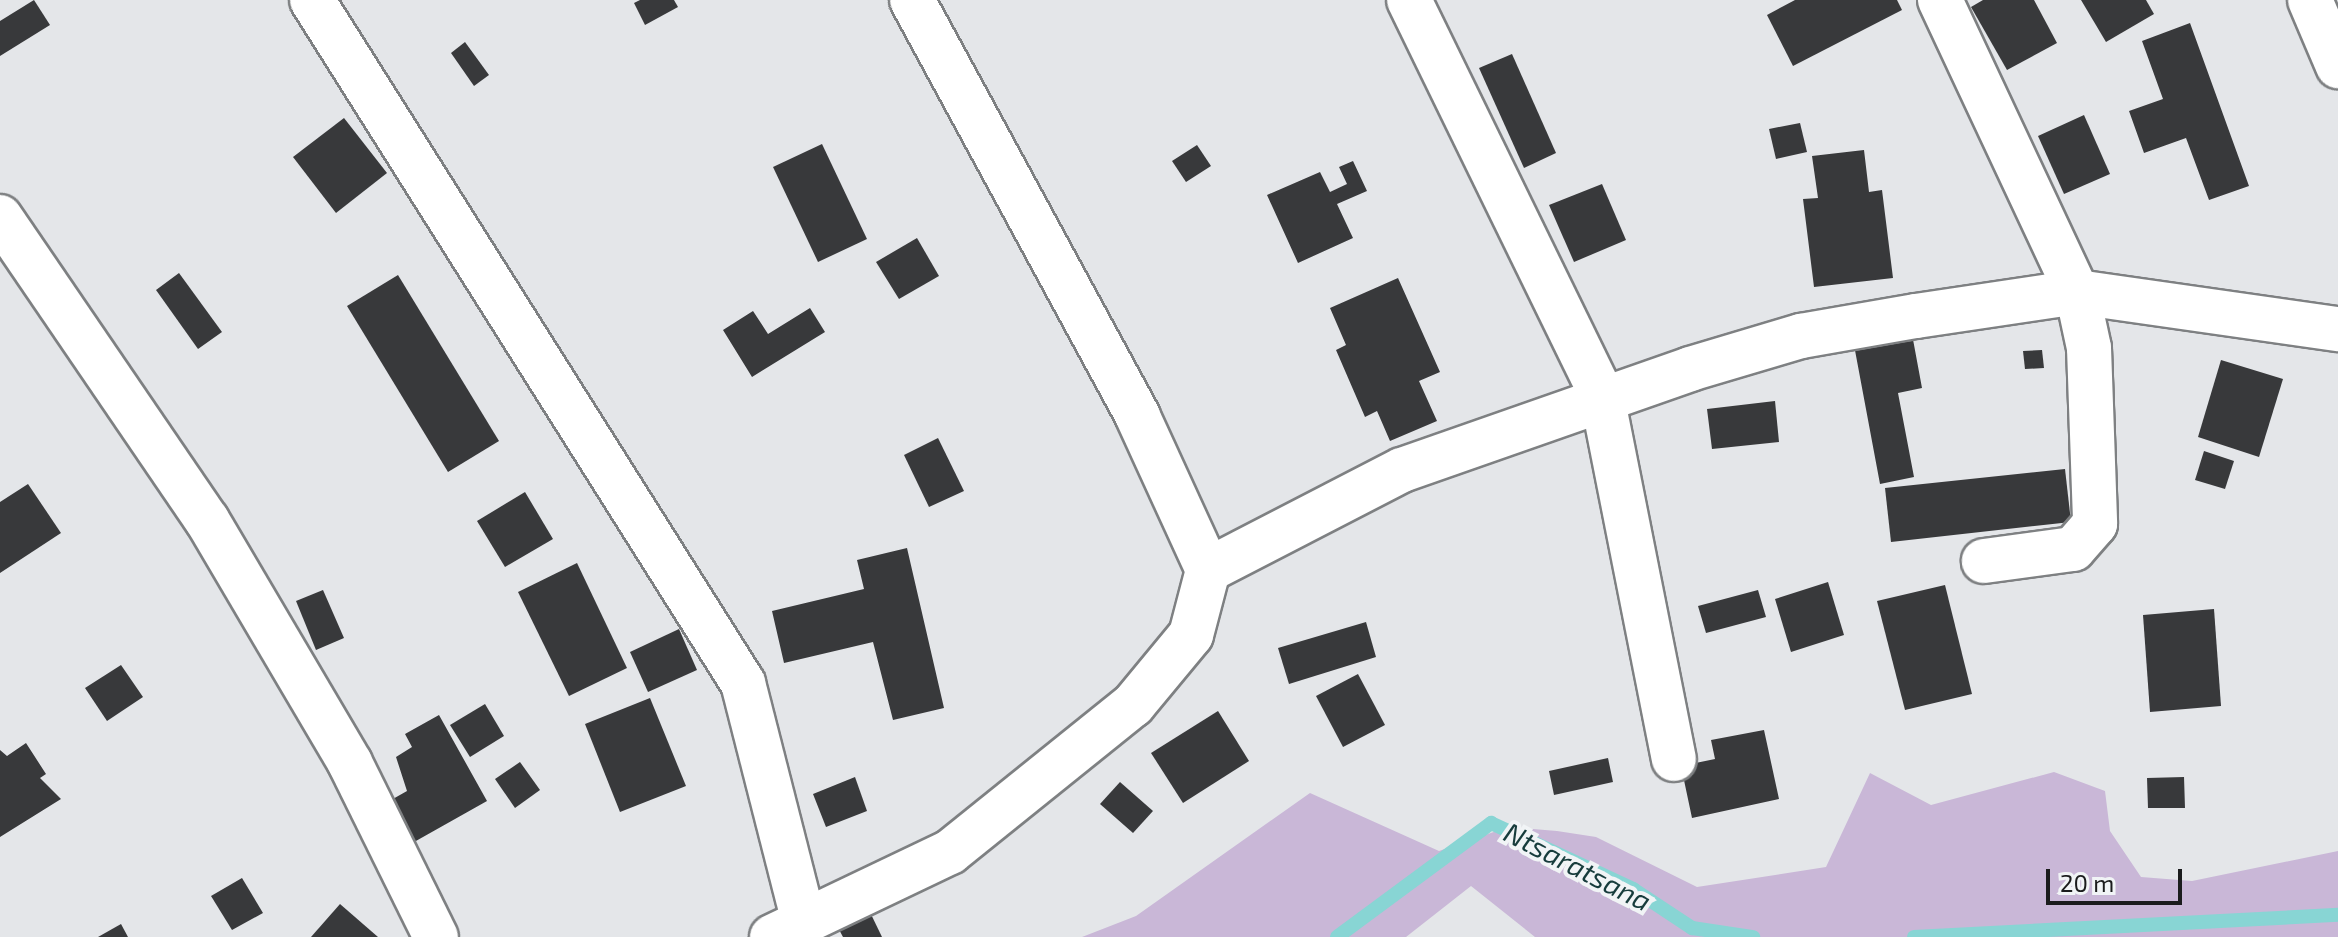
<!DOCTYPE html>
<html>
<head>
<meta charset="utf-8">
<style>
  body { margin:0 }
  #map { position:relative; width:2338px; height:937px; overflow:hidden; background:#e4e6e9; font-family:"Exo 2",sans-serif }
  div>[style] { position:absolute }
  .green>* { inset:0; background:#c9b7d7 }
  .stream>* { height:14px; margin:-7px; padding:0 7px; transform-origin:7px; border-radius:7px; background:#88d5d4 }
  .building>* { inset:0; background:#38393b }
  .roads { filter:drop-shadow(2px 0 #7e8082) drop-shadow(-2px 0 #7e8082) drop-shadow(0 2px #7e8082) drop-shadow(0 -2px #7e8082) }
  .minor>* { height:44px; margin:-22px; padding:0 22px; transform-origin:22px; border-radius:22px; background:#fff }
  span { translate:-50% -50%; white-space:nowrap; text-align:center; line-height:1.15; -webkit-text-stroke:8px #f1f4f6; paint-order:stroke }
  .water-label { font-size:28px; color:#173c3c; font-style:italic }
  .scale { position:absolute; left:2046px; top:869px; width:136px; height:36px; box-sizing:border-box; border:4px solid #1b1c1d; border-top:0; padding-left:10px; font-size:24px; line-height:28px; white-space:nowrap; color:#1b1c1d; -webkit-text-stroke:6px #f1f4f6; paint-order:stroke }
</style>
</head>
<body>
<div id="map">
  <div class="green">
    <i style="clip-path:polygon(2054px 772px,2105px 791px,2110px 831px,2141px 877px,2192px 881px,2338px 851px,2338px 937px,1535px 937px,1471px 886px,1406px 937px,1082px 937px,1136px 916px,1310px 793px,1439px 851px,1508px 827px,1557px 831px,1596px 837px,1697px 887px,1826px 867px,1870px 773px,1931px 805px)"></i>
  </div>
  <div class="stream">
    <i style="left:1337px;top:937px;width:192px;rotate:-36.5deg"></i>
    <i style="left:1491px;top:823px;width:157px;rotate:24.9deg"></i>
    <i style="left:1633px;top:889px;width:71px;rotate:33.5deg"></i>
    <i style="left:1692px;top:928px;width:62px;rotate:8.4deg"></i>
    <i style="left:1914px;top:937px;width:425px;rotate:-3deg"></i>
  </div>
  <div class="building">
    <i style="clip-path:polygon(34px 0,50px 25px,0 56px,0 21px)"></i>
    <i style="clip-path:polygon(640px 0,674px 0,678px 7px,645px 25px,634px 3px)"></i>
    <i style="clip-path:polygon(1795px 0,1897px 0,1902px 10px,1793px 66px,1767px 15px)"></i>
    <i style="clip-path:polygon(1983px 0,2034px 0,2057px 43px,2007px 70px,1971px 7px)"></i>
    <i style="clip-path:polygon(2081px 0,2146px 0,2154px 14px,2106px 42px)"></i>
    <i style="clip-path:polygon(2190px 23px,2249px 186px,2209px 200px,2186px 138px,2144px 153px,2129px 111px,2163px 99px,2142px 41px)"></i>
    <i style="clip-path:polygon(465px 42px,489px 75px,474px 86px,451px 53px)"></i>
    <i style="clip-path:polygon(1512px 54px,1556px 153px,1524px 168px,1479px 68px)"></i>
    <i style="clip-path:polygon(2084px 115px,2110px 174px,2064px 194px,2038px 136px)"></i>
    <i style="clip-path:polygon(344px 118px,387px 173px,336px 213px,293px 157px)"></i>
    <i style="clip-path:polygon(1800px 123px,1807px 152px,1776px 159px,1769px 129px)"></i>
    <i style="clip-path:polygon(822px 144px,867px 239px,818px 262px,773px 167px)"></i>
    <i style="clip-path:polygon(1197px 145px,1211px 166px,1186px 182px,1172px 161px)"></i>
    <i style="clip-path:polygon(1864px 150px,1869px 192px,1882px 190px,1893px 278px,1814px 287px,1803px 199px,1818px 198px,1812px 156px)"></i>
    <i style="clip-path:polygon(1353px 161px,1367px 191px,1337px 204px,1353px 238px,1298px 263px,1267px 195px,1320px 172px,1330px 192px,1347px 184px,1339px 167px)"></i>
    <i style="clip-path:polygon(1602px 184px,1626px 240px,1574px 262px,1549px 205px)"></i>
    <i style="clip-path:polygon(917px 238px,939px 276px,899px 299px,876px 262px)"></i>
    <i style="clip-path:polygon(179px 273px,222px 332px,198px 349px,156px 290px)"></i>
    <i style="clip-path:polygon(398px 275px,499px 441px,448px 472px,347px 306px)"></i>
    <i style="clip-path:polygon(1398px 278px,1440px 372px,1419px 381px,1437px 421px,1390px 441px,1377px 411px,1365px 417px,1336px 350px,1346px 345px,1330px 308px)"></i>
    <i style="clip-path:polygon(810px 308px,825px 332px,752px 377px,723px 330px,753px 311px,768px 334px)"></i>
    <i style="clip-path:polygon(1912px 334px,1922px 388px,1898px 393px,1914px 477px,1880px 484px,1854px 345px)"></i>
    <i style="clip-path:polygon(2042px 350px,2044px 368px,2025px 369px,2023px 351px)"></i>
    <i style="clip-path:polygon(2221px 360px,2283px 379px,2259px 457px,2198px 437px)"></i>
    <i style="clip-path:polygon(1775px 401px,1779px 442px,1712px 449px,1707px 409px)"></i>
    <i style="clip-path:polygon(938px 438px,964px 491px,929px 507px,904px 455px)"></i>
    <i style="clip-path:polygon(2204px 451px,2234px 461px,2225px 489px,2195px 480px)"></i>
    <i style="clip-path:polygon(2065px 469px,2071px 522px,1891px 542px,1885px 488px)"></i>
    <i style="clip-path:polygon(28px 484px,61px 533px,0 573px,0 502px)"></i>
    <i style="clip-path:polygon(525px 492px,553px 539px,505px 567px,477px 521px)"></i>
    <i style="clip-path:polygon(907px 548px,944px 708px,893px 720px,873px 642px,784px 663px,772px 611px,864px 589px,857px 560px)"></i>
    <i style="clip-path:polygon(577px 563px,627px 668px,569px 696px,518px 592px)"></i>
    <i style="clip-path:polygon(1828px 582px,1844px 635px,1791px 652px,1775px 599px)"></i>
    <i style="clip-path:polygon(1945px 585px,1972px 694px,1905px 710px,1877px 601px)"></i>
    <i style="clip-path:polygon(323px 590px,344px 638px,316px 650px,296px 601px)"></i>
    <i style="clip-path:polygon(1758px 590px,1766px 617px,1706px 633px,1698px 606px)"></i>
    <i style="clip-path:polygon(2214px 609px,2221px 706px,2150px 712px,2143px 615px)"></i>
    <i style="clip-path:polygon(1366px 622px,1376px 657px,1289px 684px,1278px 648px)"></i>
    <i style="clip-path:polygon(679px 629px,697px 670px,648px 692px,630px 652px)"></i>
    <i style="clip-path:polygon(121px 665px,143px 697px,107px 721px,85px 688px)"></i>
    <i style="clip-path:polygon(1358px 674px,1385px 725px,1343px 747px,1316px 696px)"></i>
    <i style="clip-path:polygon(650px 698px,686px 786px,620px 812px,585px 724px)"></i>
    <i style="clip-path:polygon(485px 704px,504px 736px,470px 757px,450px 725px)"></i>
    <i style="clip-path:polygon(1218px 711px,1249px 761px,1183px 803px,1151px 753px)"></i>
    <i style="clip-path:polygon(439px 715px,487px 801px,407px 846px,384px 804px,407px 791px,396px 757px,412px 747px,405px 734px)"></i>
    <i style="clip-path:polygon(1764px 730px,1779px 799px,1692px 818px,1681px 766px,1715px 759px,1711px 740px)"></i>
    <i style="clip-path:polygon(26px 743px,46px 774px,40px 778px,61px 799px,0 837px,0 750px,7px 756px)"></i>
    <i style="clip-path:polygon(1608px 758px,1613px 782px,1554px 795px,1549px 771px)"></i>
    <i style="clip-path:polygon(520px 762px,540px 790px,515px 808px,495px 779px)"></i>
    <i style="clip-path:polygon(855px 777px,867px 811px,826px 827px,813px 794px)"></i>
    <i style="clip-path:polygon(2184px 777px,2185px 808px,2148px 808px,2147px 778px)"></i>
    <i style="clip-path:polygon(1120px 782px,1153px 811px,1133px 833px,1100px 804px)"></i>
    <i style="clip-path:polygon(242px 878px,263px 913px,232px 930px,211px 896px)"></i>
    <i style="clip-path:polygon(340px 904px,378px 937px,311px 937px)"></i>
    <i style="clip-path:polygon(867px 906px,882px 937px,843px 937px,835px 922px)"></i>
    <i style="clip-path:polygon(121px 924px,128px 937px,98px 937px)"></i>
  </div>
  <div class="roads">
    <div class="minor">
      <i style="left:312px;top:0;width:808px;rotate:57.75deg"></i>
      <i style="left:743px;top:683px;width:247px;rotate:75.7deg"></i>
      <i style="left:912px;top:0;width:474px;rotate:61.5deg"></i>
      <i style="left:1138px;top:417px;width:168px;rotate:65.4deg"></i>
      <i style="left:1409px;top:0;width:441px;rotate:64deg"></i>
      <i style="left:1602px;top:396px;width:370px;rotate:78.8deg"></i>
      <i style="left:1940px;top:0;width:323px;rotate:64.9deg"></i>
      <i style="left:2077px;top:292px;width:57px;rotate:77.9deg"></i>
      <i style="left:2089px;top:348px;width:176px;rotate:88deg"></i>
      <i style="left:2095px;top:524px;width:33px;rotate:131deg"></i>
      <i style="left:2073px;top:549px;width:90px;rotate:172.3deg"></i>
      <i style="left:2310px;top:0;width:72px;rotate:67deg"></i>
      <i style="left:0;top:217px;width:367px;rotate:55.7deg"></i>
      <i style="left:207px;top:520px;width:282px;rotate:59.5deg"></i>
      <i style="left:350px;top:763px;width:194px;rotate:63.7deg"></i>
      <i style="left:772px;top:937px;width:197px;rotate:-25.5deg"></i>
      <i style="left:950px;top:852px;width:235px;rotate:-38.8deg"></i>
      <i style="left:1133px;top:705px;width:91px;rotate:-50.4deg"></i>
      <i style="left:1191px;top:635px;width:67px;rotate:-75.3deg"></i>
      <i style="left:1208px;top:570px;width:218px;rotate:-27.3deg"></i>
      <i style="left:1402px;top:470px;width:305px;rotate:-19.3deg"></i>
      <i style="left:1690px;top:369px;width:116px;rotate:-16.6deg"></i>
      <i style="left:1801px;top:336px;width:117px;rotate:-9.9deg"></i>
      <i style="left:1916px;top:316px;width:163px;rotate:-8.5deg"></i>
      <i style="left:2077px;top:292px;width:264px;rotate:8.1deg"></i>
    </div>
  </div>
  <div class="water-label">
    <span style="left:1578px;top:866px;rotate:27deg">Ntsaratsana</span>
  </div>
  <div class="scale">20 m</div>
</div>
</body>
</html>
